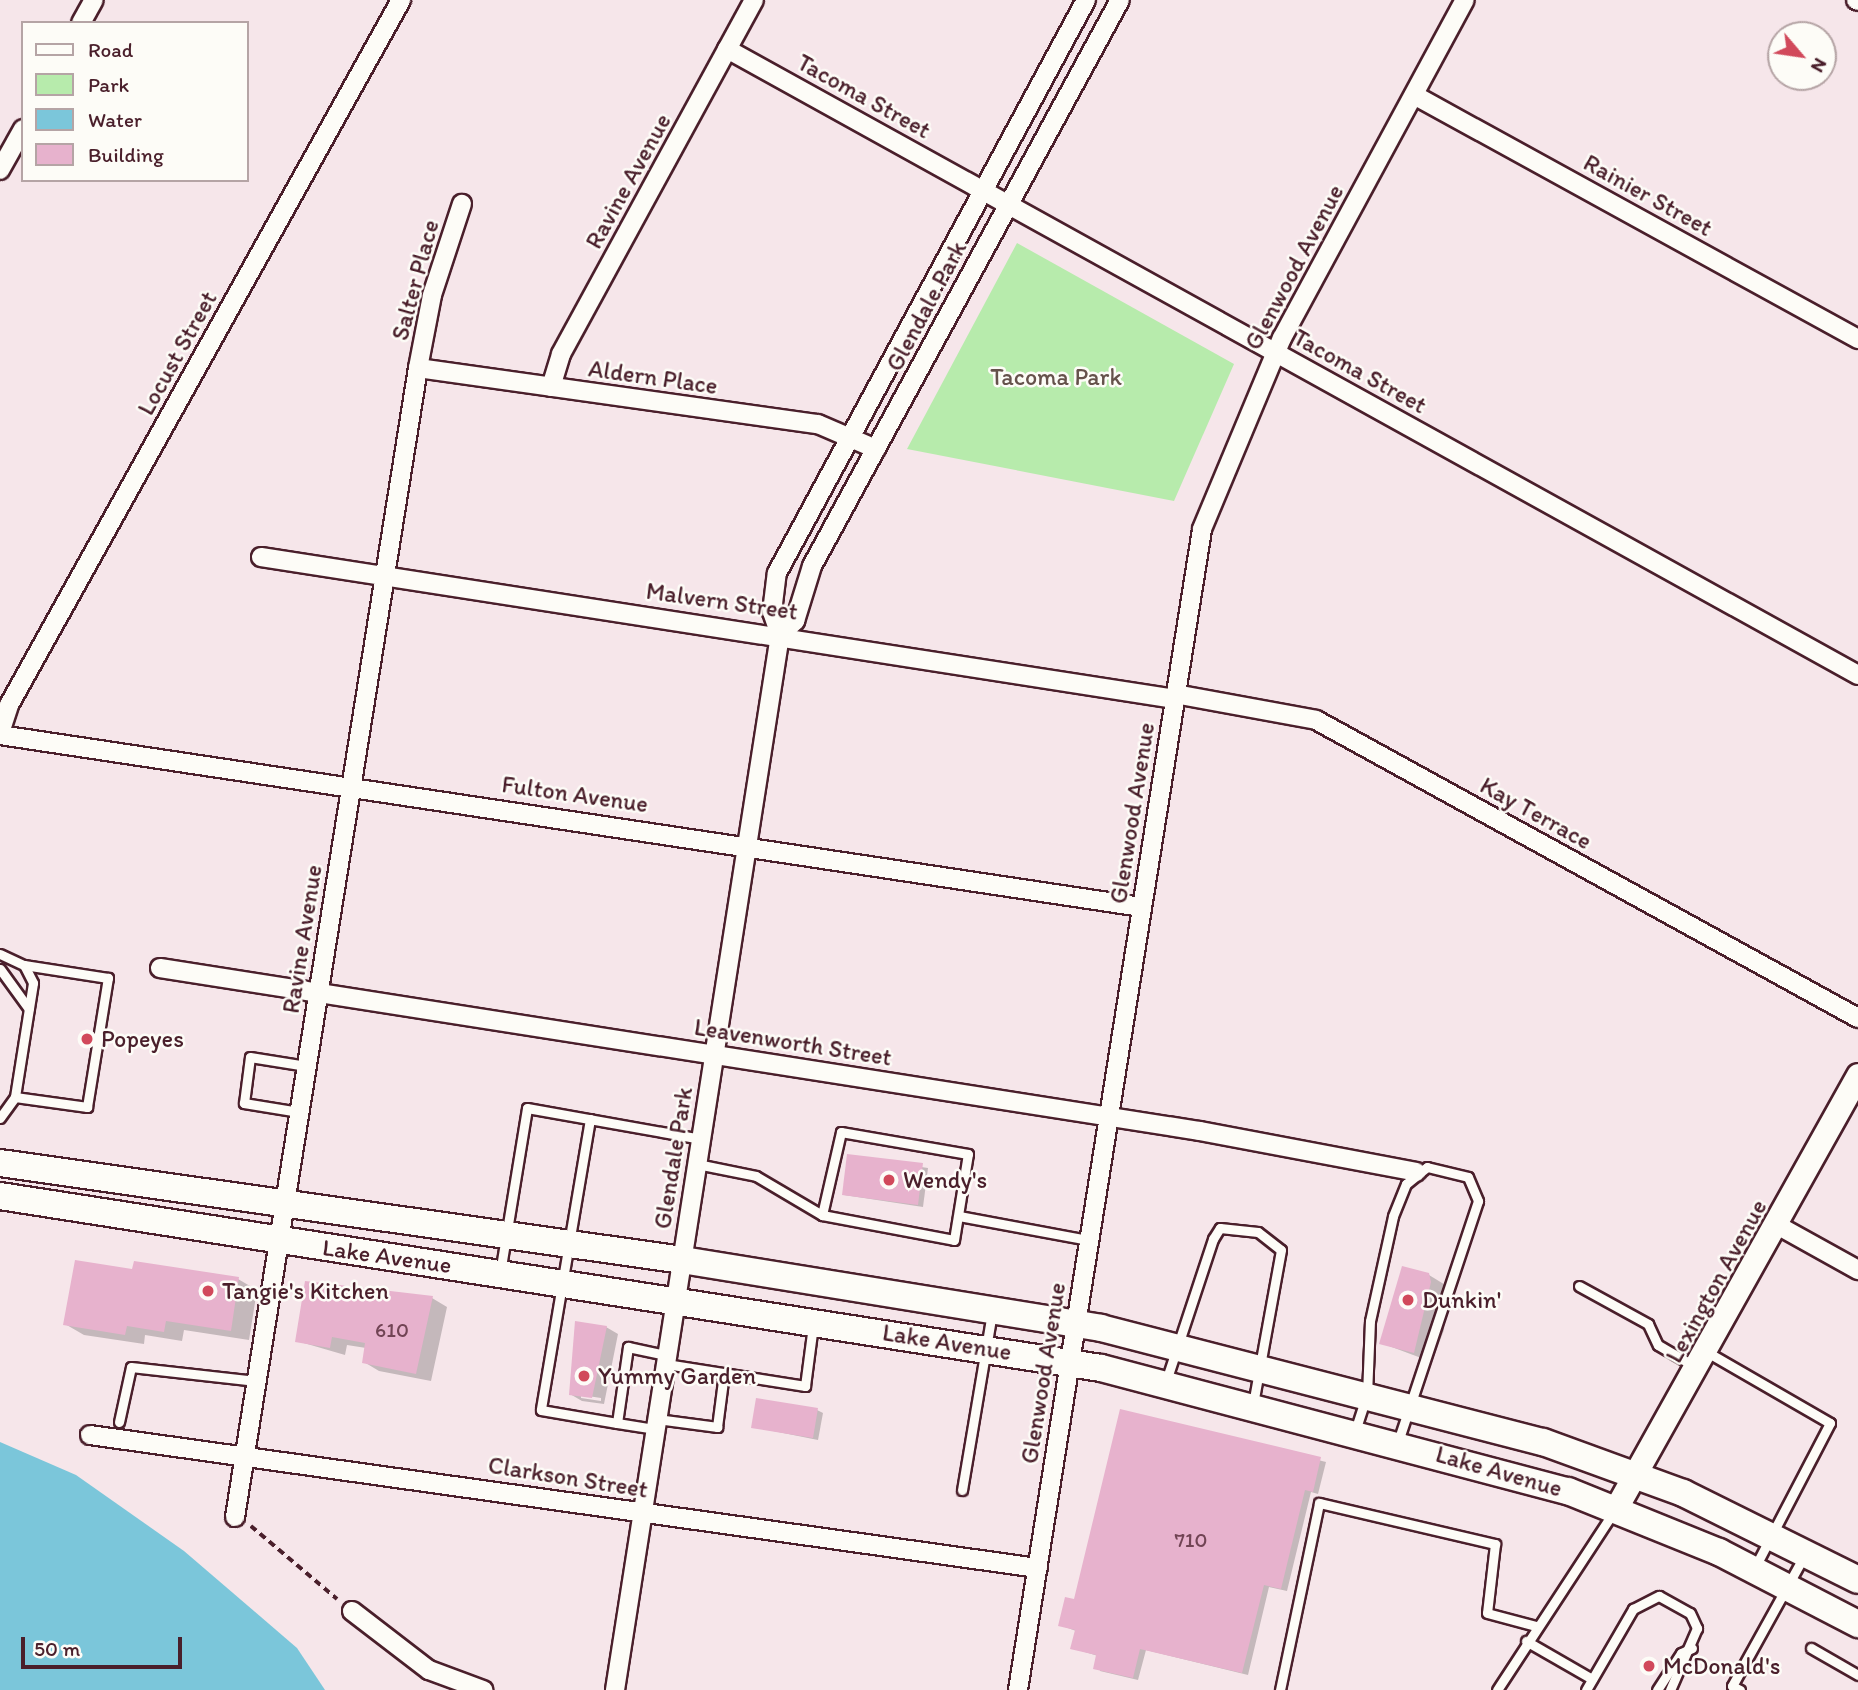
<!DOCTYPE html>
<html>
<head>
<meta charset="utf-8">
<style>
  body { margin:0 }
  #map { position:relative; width:1858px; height:1690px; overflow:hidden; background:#f6e6ea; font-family:Itim,sans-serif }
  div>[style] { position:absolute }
  .green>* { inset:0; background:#b7ebac }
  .water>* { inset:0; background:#7bc6da }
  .shadow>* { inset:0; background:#0003 }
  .building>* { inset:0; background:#e7b2cd }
  .path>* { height:3.5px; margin-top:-1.75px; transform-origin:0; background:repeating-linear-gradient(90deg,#4a1f2b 0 7px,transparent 0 12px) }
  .roads { filter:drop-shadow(2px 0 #4a1f2b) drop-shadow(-2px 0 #4a1f2b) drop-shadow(0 2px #4a1f2b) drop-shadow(0 -2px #4a1f2b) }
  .lane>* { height:9px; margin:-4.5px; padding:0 4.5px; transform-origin:4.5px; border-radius:4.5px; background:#fdfcf7 }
  .street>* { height:18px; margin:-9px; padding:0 9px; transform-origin:9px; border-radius:9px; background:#fdfcf7 }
  .secondary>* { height:23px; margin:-11.5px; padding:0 11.5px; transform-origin:11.5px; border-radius:11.5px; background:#fdfcf7 }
  .primary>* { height:26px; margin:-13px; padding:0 13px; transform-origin:13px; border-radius:13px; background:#fdfcf7 }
  .dots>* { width:19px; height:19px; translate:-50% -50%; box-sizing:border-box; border:4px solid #fdfcf7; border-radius:50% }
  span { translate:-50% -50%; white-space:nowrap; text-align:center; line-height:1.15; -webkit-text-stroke:5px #fdfcf7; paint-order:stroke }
  .number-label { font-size:21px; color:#714454 }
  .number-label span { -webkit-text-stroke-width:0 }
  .street-label { font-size:24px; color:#4a1f2b }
  .park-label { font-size:24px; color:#65524b }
  .poi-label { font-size:24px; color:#4a1f2b }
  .left { translate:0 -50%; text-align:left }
  .legend { position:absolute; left:21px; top:21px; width:228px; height:161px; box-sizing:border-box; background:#fdfcf7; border:2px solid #b5a4a5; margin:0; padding:9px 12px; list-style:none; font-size:21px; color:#4a1f2b }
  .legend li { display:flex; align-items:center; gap:14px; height:35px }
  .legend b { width:35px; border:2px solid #b5a4a5 }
  .north { position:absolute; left:1767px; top:21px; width:70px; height:70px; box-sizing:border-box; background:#fdfcf7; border:2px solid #b5a4a5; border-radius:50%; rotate:119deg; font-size:19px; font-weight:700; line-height:28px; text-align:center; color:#4a1f2b }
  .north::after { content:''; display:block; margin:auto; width:24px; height:32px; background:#d1495b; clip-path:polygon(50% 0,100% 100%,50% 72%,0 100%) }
  .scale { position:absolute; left:21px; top:1637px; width:161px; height:32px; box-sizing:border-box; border:4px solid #4a1f2b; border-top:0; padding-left:9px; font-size:21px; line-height:24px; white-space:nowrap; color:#4a1f2b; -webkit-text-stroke:5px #fdfcf7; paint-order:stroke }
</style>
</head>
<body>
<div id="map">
  <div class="green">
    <i style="clip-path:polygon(1017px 243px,1234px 364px,1174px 501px,907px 449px)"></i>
  </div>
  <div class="water">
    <i style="clip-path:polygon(0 1442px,76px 1475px,184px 1551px,297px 1648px,325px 1690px,0 1690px)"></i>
  </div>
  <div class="shadow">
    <i style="clip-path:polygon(848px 1156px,928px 1168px,923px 1207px,844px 1195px)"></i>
    <i style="clip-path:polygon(134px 1271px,238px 1279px,257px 1290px,249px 1340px,184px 1330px,182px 1341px,145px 1335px,144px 1344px,84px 1335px,65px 1324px)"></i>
    <i style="clip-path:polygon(1429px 1275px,1447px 1286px,1444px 1330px,1432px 1362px,1381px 1343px)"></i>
    <i style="clip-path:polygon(432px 1298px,447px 1307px,431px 1381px,379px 1371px,364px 1362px,366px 1348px,347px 1345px,345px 1355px,297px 1341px)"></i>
    <i style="clip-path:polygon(evenodd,606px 1327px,618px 1334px,604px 1404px,582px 1401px,570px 1394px,606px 1327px,581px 1395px,601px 1398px,601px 1401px,581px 1398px,581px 1395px)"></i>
    <i style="clip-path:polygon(817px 1410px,823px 1413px,818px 1440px,753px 1427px)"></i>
    <i style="clip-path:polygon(1121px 1411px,1326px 1462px,1318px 1494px,1311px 1492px,1287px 1591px,1269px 1587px,1248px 1675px,1146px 1650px,1138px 1680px,1100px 1671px,1098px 1656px,1072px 1648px,1076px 1631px,1060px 1625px,1075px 1601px)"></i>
  </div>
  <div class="building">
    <i style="clip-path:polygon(847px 1154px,923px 1163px,918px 1205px,842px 1195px)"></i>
    <i style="clip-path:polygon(75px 1260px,132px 1269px,134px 1261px,239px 1277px,231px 1331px,166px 1321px,164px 1332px,127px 1326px,125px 1335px,63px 1325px)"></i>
    <i style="clip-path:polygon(1402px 1266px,1429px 1273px,1431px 1282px,1414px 1353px,1379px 1344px)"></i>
    <i style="clip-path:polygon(305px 1281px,433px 1296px,416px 1374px,362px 1363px,365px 1343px,332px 1337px,330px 1348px,295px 1342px)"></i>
    <i style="clip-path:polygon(575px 1321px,607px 1326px,592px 1398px,569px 1395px)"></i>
    <i style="clip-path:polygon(756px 1398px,818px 1408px,813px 1438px,751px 1428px)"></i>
    <i style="clip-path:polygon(1120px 1409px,1321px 1457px,1313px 1492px,1305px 1490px,1281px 1589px,1264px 1585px,1242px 1673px,1140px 1649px,1133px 1678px,1093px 1669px,1096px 1655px,1070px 1649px,1075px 1630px,1058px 1626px,1065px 1597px,1074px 1599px)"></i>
  </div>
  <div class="path">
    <i style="left:251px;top:1526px;width:113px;rotate:40.3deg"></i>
  </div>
  <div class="roads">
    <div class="lane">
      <i style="left:0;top:954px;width:26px;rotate:25deg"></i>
      <i style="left:24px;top:965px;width:20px;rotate:63deg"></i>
      <i style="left:33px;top:983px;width:115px;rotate:99deg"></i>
      <i style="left:15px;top:1097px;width:26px;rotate:126deg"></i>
      <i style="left:0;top:969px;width:49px;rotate:54.1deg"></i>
      <i style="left:15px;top:1097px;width:73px;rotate:7.9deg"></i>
      <i style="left:87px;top:1107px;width:131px;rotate:-80.8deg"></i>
      <i style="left:108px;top:978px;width:85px;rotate:-171.2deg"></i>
      <i style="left:299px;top:1112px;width:56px;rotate:-170.7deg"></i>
      <i style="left:244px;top:1103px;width:46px;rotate:-82.6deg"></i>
      <i style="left:250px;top:1057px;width:57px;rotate:9.1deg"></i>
      <i style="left:590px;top:1119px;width:295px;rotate:99.6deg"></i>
      <i style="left:541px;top:1410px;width:77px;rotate:9.7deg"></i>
      <i style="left:617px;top:1423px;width:77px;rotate:-81.8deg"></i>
      <i style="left:628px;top:1347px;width:40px;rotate:12deg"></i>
      <i style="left:697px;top:1164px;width:60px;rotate:11.5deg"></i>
      <i style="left:756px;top:1176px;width:77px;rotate:30.6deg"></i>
      <i style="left:822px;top:1215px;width:134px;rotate:10.7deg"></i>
      <i style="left:954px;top:1240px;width:87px;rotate:-80.8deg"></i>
      <i style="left:968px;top:1154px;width:129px;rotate:-170.2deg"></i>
      <i style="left:841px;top:1132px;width:85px;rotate:102.9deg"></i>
      <i style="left:959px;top:1216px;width:132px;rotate:10.5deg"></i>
      <i style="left:500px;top:1273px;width:167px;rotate:-80.7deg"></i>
      <i style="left:527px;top:1108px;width:177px;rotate:10.1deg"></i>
      <i style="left:1579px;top:1286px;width:79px;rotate:28.8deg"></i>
      <i style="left:1648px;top:1324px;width:23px;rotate:65deg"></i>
      <i style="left:1658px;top:1345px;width:42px;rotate:30.3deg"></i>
      <i style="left:1707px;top:1352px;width:142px;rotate:30deg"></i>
      <i style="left:1830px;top:1423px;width:162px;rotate:117.5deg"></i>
      <i style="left:666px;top:1364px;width:141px;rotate:9deg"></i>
      <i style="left:805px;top:1386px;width:62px;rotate:-82.5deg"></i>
      <i style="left:1166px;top:1381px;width:150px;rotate:-71.7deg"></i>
      <i style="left:1213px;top:1239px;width:13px;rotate:-58deg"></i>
      <i style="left:1220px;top:1228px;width:38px;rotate:6deg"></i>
      <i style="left:1258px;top:1232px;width:29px;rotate:38deg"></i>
      <i style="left:1281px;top:1250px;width:157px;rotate:100.3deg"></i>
      <i style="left:657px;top:1419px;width:61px;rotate:7.6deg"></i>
      <i style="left:717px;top:1427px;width:54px;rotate:-82.6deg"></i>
      <i style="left:119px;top:1422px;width:56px;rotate:-77.7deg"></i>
      <i style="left:131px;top:1367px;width:126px;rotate:6.4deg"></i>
      <i style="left:617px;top:1423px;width:39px;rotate:9deg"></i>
      <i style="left:1355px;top:1431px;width:38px;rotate:-72deg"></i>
      <i style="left:1367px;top:1395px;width:74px;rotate:-87.7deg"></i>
      <i style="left:1370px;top:1321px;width:107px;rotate:-77.6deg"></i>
      <i style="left:1393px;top:1216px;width:35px;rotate:-68deg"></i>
      <i style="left:1406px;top:1184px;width:27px;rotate:-39deg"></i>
      <i style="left:1427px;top:1167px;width:42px;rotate:13.7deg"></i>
      <i style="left:1468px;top:1177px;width:26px;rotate:67deg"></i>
      <i style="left:1478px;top:1201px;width:254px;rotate:108.4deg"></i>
      <i style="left:962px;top:1490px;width:181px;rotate:-80.4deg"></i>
      <i style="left:1526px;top:1641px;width:76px;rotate:29.9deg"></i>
      <i style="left:1811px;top:1648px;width:54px;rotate:29.9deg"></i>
      <i style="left:1280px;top:1690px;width:191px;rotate:-78.2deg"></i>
      <i style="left:1319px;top:1503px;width:181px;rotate:13.1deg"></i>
      <i style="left:1495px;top:1544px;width:69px;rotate:96.6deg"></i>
      <i style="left:1487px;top:1613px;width:51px;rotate:14.9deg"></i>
      <i style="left:1497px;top:1690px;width:212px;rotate:-56.8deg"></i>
      <i style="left:1586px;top:1690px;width:94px;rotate:-59.9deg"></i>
      <i style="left:1633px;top:1609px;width:29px;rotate:-27deg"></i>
      <i style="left:1659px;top:1596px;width:35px;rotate:29deg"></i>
      <i style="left:1690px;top:1613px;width:17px;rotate:65deg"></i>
      <i style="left:1697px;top:1628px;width:68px;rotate:113.5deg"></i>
      <i style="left:1657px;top:1690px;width:44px;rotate:-57deg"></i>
      <i style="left:1681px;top:1653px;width:12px;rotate:-24deg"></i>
      <i style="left:1740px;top:1690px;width:9px;rotate:-153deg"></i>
      <i style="left:1732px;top:1686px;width:149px;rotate:-61deg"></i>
    </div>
    <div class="street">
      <i style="left:1856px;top:0;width:2px;rotate:27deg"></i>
      <i style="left:81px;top:23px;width:26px;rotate:-61deg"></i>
      <i style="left:727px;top:49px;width:1293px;rotate:28.96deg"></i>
      <i style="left:1414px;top:95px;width:507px;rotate:28.79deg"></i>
      <i style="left:0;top:170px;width:47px;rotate:-60.7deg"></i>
      <i style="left:418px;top:368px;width:404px;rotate:8deg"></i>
      <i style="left:818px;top:424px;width:63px;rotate:23.3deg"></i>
      <i style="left:551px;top:387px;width:34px;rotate:-73deg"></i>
      <i style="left:561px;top:354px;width:403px;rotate:-61.4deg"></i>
      <i style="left:261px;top:557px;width:925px;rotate:8.83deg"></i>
      <i style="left:780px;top:635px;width:21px;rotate:-43deg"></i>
      <i style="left:795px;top:621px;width:58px;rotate:-72.8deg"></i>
      <i style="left:812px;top:566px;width:644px;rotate:-61.45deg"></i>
      <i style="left:1175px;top:694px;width:143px;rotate:10.4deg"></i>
      <i style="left:1316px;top:720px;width:619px;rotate:28.8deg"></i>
      <i style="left:0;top:733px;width:29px;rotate:-72deg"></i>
      <i style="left:9px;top:705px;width:807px;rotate:-60.92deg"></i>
      <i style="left:0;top:735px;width:1154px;rotate:8.57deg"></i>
      <i style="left:160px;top:968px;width:1053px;rotate:8.91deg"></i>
      <i style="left:1200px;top:1131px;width:220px;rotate:10.7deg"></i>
      <i style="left:1777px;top:1225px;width:93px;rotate:29.1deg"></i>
      <i style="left:90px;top:1435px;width:957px;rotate:7.99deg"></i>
      <i style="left:235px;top:1517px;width:1163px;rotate:-80.95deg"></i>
      <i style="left:418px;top:368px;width:74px;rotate:-79.1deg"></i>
      <i style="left:432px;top:295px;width:96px;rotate:-71.8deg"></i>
      <i style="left:352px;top:1611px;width:97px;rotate:37.5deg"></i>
      <i style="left:429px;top:1670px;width:58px;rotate:20.3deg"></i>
      <i style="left:615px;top:1690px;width:1068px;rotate:-81.11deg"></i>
      <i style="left:780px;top:635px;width:24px;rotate:-109deg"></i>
      <i style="left:772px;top:612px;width:39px;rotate:-83deg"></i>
      <i style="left:777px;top:573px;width:651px;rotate:-61.66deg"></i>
      <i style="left:1018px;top:1690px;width:1175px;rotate:-80.99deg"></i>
      <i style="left:1202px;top:529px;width:207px;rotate:-67.3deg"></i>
      <i style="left:1282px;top:338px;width:384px;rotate:-61.6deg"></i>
    </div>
    <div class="secondary">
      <i style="left:1616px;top:1508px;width:496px;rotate:-60.8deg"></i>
    </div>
    <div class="primary">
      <i style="left:0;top:1163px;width:689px;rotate:8.09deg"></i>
      <i style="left:682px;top:1260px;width:424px;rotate:9.2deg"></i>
      <i style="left:1101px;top:1328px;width:456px;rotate:14.5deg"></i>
      <i style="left:1543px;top:1442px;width:149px;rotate:20deg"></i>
      <i style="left:1683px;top:1493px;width:195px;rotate:26.4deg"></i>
      <i style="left:0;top:1196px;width:1114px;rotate:8.88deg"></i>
      <i style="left:1101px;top:1368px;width:483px;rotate:14.8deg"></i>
      <i style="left:1568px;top:1491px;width:163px;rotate:22deg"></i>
      <i style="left:1719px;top:1552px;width:157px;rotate:27.4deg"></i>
    </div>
  </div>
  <div class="dots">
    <i style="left:87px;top:1039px;background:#d1495b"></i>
    <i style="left:889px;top:1180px;background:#d1495b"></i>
    <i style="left:208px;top:1291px;background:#d1495b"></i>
    <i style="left:1408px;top:1300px;background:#d1495b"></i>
    <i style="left:584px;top:1376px;background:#d1495b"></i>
    <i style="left:1649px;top:1666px;background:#d1495b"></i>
  </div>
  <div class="number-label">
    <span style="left:392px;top:1330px">610</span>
    <span style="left:1191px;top:1540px">710</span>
  </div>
  <div class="street-label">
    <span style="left:864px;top:96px;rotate:29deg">Tacoma Street</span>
    <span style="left:628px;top:181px;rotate:-61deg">Ravine Avenue</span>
    <span style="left:1648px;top:195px;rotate:29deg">Rainier Street</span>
    <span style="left:1294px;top:267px;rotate:-62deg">Glenwood Avenue</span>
    <span style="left:415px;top:280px;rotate:-75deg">Salter Place</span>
    <span style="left:926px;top:306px;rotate:-62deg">Glendale Park</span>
    <span style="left:177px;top:353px;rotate:-61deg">Locust Street</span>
    <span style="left:1360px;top:371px;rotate:29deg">Tacoma Street</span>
    <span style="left:653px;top:377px;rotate:8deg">Aldern Place</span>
    <span style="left:722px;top:601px;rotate:8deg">Malvern Street</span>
    <span style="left:575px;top:794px;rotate:8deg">Fulton Avenue</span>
    <span style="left:1132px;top:813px;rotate:-81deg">Glenwood Avenue</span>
    <span style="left:1536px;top:813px;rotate:29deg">Kay Terrace</span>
    <span style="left:302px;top:939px;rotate:-81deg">Ravine Avenue</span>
    <span style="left:793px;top:1042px;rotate:9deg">Leavenworth Street</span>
    <span style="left:673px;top:1158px;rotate:-81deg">Glendale Park</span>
    <span style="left:387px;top:1256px;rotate:8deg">Lake Avenue</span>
    <span style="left:1716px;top:1281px;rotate:-61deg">Lexington Avenue</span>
    <span style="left:947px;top:1342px;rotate:9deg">Lake Avenue</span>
    <span style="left:1043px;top:1373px;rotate:-81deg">Glenwood Avenue</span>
    <span style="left:1499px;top:1471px;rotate:16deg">Lake Avenue</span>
    <span style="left:568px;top:1477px;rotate:9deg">Clarkson Street</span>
  </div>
  <div class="park-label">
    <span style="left:1056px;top:377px">Tacoma Park</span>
  </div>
  <div class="poi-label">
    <span class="left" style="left:101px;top:1039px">Popeyes</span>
    <span class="left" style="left:903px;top:1180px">Wendy's</span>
    <span class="left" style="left:222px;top:1291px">Tangie's Kitchen</span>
    <span class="left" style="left:1422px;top:1300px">Dunkin'</span>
    <span class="left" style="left:598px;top:1376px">Yummy Garden</span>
    <span class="left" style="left:1663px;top:1666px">McDonald's</span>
  </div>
  <ul class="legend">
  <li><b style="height:9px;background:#fdfcf7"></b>Road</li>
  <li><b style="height:19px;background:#b7ebac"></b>Park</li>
  <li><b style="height:19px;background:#7bc6da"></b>Water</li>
  <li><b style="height:19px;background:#e7b2cd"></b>Building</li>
  </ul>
  <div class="north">N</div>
  <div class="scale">50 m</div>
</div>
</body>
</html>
